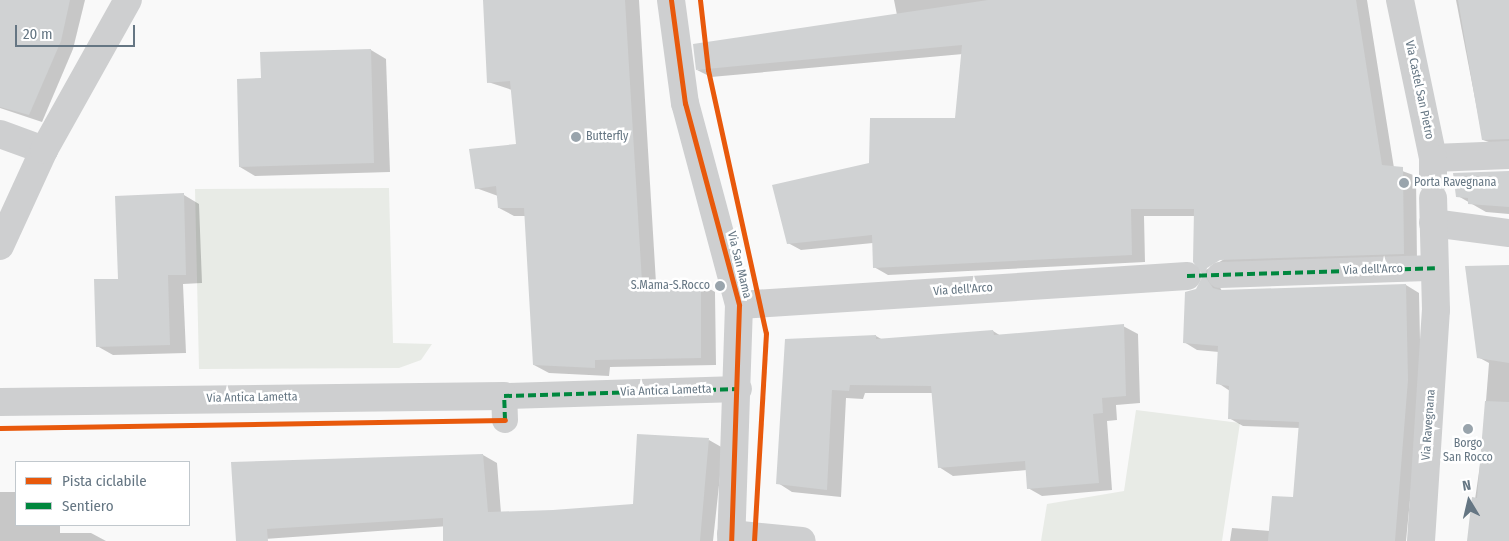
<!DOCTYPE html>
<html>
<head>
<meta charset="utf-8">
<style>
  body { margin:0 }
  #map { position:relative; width:1509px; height:541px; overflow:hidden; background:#f9f9f9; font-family:"Fira Sans Condensed",sans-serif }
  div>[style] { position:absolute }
  .green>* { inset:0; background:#e8ebe6 }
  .shadow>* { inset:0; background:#0003 }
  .building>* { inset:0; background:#d0d2d3 }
  .pedestrian>* { height:26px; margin:-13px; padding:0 13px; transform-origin:13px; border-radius:13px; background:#cecfd0 }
  .minor>* { height:28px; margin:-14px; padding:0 14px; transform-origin:14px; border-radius:14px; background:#cecfd0 }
  .tertiary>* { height:28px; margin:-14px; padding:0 14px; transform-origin:14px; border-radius:14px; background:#cecfd0 }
  .quiet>* { height:4px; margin-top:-2px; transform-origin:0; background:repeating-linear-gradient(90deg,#00873e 0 8px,transparent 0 12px) }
  .cycleway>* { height:5px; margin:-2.5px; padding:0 2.5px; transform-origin:2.5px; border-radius:2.5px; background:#e8590c }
  .dots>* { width:14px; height:14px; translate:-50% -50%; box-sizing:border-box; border:2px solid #fff; border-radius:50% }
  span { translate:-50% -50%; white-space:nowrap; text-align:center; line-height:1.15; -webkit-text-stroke:5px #fff; paint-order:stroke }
  .street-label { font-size:12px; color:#657683 }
  .poi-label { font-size:12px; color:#657683 }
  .left { translate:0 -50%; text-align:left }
  .right { translate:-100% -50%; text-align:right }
  .legend { position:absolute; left:15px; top:461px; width:175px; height:65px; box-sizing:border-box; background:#fff; border:1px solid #c1c8cd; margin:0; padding:6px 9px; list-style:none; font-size:15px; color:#657683 }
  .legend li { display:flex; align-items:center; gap:10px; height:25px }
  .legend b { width:25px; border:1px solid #c1c8cd }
  .north { position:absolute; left:1444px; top:476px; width:50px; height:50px; -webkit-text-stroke:4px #fff; paint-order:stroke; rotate:351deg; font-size:14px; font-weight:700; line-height:20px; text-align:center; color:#657683 }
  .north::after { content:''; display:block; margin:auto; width:18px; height:22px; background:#657683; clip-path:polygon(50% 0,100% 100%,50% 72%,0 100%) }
  .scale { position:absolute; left:15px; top:25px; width:120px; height:22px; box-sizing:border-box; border:2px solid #657683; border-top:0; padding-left:6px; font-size:15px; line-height:18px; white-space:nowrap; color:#657683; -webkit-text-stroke:4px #fff; paint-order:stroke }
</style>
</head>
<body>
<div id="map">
  <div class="green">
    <i style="clip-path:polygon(389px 188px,393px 343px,432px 344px,421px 360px,399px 368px,199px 369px,195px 189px)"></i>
    <i style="clip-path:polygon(1136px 410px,1240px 423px,1222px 541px,1041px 541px,1047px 504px,1124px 491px)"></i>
  </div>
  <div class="shadow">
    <i style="clip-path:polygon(0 0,85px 0,73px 49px,42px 122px,0 108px)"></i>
    <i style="clip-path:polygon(485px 0,639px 0,656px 283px,700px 283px,715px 292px,716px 365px,610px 367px,609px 376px,549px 373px,534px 365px,526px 216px,514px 216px,499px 208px,498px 196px,476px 188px,518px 145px,512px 90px,488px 82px)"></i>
    <i style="clip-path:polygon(evenodd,894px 0,1367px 0,1394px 168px,1416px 176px,1417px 261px,1218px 284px,1222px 291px,1406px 285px,1419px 293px,1421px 388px,1406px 541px,1230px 541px,1232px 528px,1270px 531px,1294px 498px,1300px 428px,1243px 426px,1229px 418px,1230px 391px,1218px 383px,1219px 352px,1197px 350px,1184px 342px,1204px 275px,1195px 216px,1144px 216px,1145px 262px,888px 275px,874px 267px,873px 243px,801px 250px,788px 243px,870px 164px,956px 119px,963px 54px,711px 77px,697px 70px,897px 15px,894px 0,1224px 256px,1226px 258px,1206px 270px,1206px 267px,1224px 256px)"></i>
    <i style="clip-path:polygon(1456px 0,1509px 0,1509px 149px,1483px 140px)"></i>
    <i style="clip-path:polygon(371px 50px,386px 59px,390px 172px,255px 176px,240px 167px,262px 79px)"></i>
    <i style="clip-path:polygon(1509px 172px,1509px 214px,1486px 212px,1458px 196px)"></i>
    <i style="clip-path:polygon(184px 195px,199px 204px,202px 283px,183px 284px,186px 353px,113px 355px,97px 346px)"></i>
    <i style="clip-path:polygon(1509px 266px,1509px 541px,1469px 541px,1482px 451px,1489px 363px,1478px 357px)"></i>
    <i style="clip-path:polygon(1123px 326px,1138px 334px,1140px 403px,1116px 405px,1117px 420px,1107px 421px,1112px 490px,1042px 496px,1028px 488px,1027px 470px,953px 476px,939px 467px,933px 393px,865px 393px,863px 399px,846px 398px,841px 497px,792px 492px,778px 483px,786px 340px,876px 336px,883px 340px,993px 331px,1001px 336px)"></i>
    <i style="clip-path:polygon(709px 440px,723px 448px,713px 541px,464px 541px,463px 525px,237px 541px,233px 463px,483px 455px,497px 463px,501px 513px,553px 512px,634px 505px)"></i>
    <i style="clip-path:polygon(0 492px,16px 492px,16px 525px,60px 525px,60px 533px,91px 533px,106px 541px,0 541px)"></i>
  </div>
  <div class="building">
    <i style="clip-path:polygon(0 0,70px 0,61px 41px,29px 115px,0 107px)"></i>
    <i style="clip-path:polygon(483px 0,625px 0,642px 282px,701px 282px,701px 358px,595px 360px,595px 368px,533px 365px,524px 208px,498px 208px,496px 186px,475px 189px,469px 149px,516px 144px,510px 81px,487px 83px)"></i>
    <i style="clip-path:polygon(988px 0,1356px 0,1382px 165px,1403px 167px,1404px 254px,1220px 260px,1207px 268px,1205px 276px,1213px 288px,1220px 290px,1406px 284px,1408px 380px,1395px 541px,1268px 541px,1272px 496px,1293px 497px,1299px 422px,1228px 419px,1229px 386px,1216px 384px,1218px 346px,1183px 343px,1185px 292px,1196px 289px,1203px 275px,1193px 262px,1194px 209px,1131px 209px,1132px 255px,873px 268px,872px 235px,787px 244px,772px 185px,869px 163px,870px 118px,955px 118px,962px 45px,696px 70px,693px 44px)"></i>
    <i style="clip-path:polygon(1458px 0,1509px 0,1509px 139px,1482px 140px)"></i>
    <i style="clip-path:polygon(371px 49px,374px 163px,239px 167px,237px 79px,261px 78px,260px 52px)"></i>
    <i style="clip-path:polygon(1509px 171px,1509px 207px,1468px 204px,1468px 198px,1456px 197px,1453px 173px)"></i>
    <i style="clip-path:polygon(184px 193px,186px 275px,168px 275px,170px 345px,96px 347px,94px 279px,118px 279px,115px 196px)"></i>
    <i style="clip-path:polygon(1509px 265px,1509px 363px,1477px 358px,1465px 266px)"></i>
    <i style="clip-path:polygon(1124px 324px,1126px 396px,1102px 398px,1103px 413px,1093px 414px,1099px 483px,1027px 489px,1025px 461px,938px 468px,931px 386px,850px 385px,849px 391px,832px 390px,827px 490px,776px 484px,785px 339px,876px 335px,876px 339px,993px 330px,994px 335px)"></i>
    <i style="clip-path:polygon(1485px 401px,1509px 402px,1509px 541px,1467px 541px,1472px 497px,1477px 498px)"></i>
    <i style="clip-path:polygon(637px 434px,709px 438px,700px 541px,443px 541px,443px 518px,267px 529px,268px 541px,236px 541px,231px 462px,483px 454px,488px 512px,553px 510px,633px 504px)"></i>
  </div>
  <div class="pedestrian">
    <i style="left:1220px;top:275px;width:215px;rotate:-1.9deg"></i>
    <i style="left:505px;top:420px;width:24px;rotate:-92deg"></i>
    <i style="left:504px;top:396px;width:235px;rotate:-1.7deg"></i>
  </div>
  <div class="minor">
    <i style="left:0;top:134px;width:47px;rotate:20deg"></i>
    <i style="left:1433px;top:158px;width:76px;rotate:-2.3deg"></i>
    <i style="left:1433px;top:223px;width:77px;rotate:7.5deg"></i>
    <i style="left:0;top:246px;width:106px;rotate:-65.4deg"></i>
    <i style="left:44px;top:150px;width:172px;rotate:-60.8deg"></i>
    <i style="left:739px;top:305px;width:449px;rotate:-3.7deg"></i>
    <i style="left:0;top:402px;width:504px;rotate:-0.68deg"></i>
    <i style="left:731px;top:534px;width:71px;rotate:5.6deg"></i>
  </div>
  <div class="tertiary">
    <i style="left:671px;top:0;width:104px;rotate:82.3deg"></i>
    <i style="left:685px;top:103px;width:209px;rotate:75deg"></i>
    <i style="left:739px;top:305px;width:236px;rotate:91.9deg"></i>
    <i style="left:1400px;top:0;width:161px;rotate:78.2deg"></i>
    <i style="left:1433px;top:158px;width:23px;rotate:90deg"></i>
    <i style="left:1421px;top:541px;width:231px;rotate:-86.3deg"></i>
    <i style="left:1436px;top:310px;width:112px;rotate:-91.5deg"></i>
  </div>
  <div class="quiet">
    <i style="left:1187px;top:276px;width:248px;rotate:-1.8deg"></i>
    <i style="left:505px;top:420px;width:24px;rotate:-92deg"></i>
    <i style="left:504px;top:396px;width:235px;rotate:-1.7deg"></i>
  </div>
  <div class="cycleway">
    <i style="left:671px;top:0;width:104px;rotate:82.3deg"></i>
    <i style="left:685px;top:103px;width:209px;rotate:75deg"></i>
    <i style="left:739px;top:305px;width:236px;rotate:91.9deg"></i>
    <i style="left:700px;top:0;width:70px;rotate:83.5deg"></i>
    <i style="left:708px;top:70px;width:269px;rotate:77.6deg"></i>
    <i style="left:766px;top:333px;width:208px;rotate:93.3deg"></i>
    <i style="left:0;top:428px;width:505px;rotate:-0.91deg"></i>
  </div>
  <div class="dots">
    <i style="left:576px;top:137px;background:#99a4ac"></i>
    <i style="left:1404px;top:183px;background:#99a4ac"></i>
    <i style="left:720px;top:286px;background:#99a4ac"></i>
    <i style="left:1468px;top:429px;background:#99a4ac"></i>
  </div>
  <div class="street-label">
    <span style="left:1419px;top:90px;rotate:78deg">Via Castel San Pietro</span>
    <span style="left:739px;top:265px;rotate:76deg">Via San Mama</span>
    <span style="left:1373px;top:270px;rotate:-2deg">Via dell'Arco</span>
    <span style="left:963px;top:290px;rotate:-4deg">Via dell'Arco</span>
    <span style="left:666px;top:391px;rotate:-2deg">Via Antica Lametta</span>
    <span style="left:252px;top:398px;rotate:-1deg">Via Antica Lametta</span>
    <span style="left:1429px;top:425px;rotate:-86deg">Via Ravegnana</span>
  </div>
  <div class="poi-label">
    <span class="left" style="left:586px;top:137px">Butterfly</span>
    <span class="left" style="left:1414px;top:183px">Porta Ravegnana</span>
    <span class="right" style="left:710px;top:286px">S.Mama-S.Rocco</span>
    <span style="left:1468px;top:451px">Borgo<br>San Rocco</span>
  </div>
  <ul class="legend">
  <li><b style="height:6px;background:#e8590c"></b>Pista ciclabile</li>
  <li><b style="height:6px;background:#00873e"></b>Sentiero</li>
  </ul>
  <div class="north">N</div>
  <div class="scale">20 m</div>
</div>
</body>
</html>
